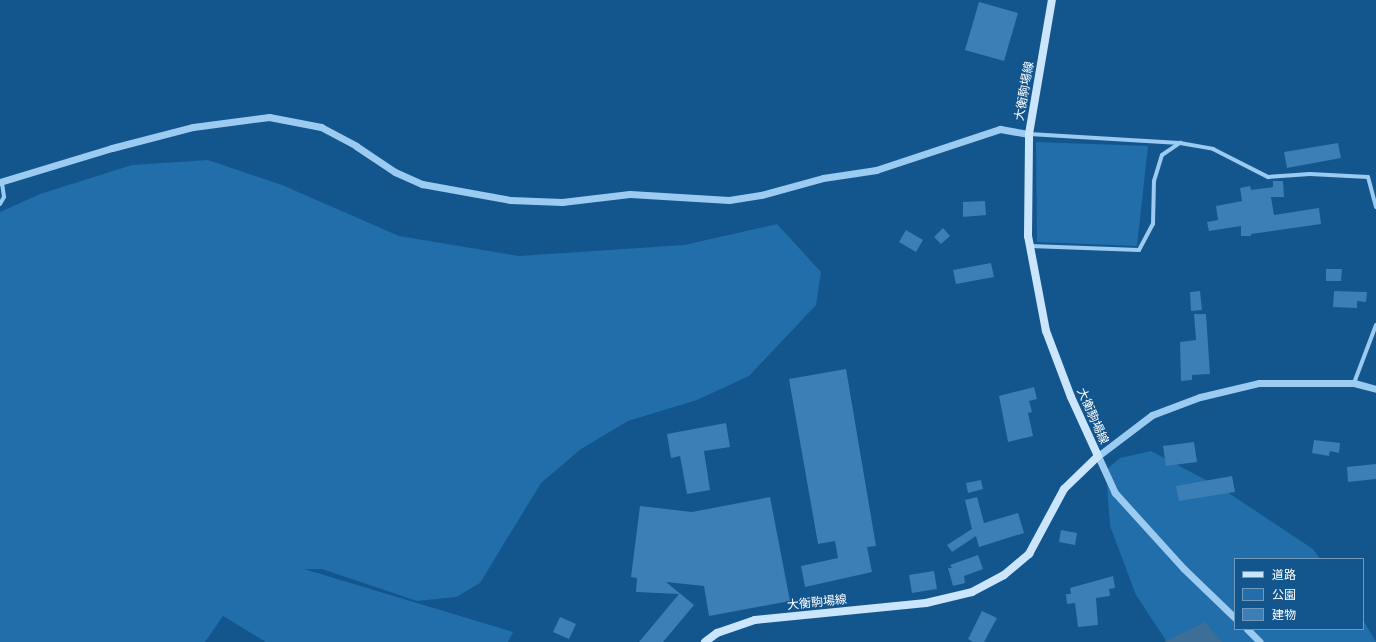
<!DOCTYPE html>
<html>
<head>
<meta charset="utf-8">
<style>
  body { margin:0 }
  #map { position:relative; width:1376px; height:642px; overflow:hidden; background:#13558d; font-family:"Titillium Web","Noto Sans JP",sans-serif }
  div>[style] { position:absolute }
  .green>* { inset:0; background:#216eaa }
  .water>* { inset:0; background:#3d6e97 }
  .building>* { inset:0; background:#3b7fb6 }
  .minor>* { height:4px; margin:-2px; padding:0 2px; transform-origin:2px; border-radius:2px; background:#9bcbf1 }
  .tertiary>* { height:7px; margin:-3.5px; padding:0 3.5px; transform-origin:3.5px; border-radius:3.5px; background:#9bcbf1 }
  .secondary>* { height:8px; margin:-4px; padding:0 4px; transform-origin:4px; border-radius:4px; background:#cae5fc }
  span { translate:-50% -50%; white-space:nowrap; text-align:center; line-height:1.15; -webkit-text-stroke:3px #13558d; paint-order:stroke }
  .street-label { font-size:12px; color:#fff }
  .legend { position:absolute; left:1234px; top:558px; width:130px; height:72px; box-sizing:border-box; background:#13558d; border:1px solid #7199bb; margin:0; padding:5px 7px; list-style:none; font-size:12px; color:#fff }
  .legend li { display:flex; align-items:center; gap:8px; height:20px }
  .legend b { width:20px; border:1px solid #7199bb }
</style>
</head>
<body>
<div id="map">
  <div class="green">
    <i style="clip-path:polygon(1036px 142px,1148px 146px,1137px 246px,1037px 242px)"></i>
    <i style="clip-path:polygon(208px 160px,282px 185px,399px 236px,519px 256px,684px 245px,777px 224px,821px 272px,816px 305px,749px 376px,697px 400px,628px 421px,581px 449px,541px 483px,480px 583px,456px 597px,417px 601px,322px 569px,304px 569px,513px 632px,508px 642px,266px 642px,223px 616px,205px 642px,0 642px,0 212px,40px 194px,132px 165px)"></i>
    <i style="clip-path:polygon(1151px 451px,1221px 488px,1313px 549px,1320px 559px,1235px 559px,1235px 629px,1363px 629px,1363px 620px,1376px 642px,1167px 642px,1136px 595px,1110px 526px,1106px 470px,1120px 458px)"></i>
  </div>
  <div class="water">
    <i style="clip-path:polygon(1205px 622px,1222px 642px,1164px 642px)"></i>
  </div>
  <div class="building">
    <i style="clip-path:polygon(979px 2px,1018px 13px,1004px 61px,965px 50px)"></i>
    <i style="clip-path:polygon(1338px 143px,1341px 158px,1287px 168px,1284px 152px)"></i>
    <i style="clip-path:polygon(1273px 181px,1283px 181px,1284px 197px,1271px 197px,1274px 215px,1319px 208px,1321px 224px,1251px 234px,1251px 236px,1241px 236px,1241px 226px,1209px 231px,1207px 222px,1218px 220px,1216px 206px,1242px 201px,1240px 188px,1250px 186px,1251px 190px,1273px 187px)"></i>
    <i style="clip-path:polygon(985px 201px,986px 215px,963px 217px,963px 202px)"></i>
    <i style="clip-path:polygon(943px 228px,950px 236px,941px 244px,934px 237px)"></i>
    <i style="clip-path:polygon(906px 230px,923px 240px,916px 252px,899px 242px)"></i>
    <i style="clip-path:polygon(991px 263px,994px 277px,956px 284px,953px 270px)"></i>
    <i style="clip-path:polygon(1326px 269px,1342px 269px,1341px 281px,1326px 281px)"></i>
    <i style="clip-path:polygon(1200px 291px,1202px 310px,1191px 311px,1190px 292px)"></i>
    <i style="clip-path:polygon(1334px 291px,1367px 292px,1366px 302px,1357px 301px,1357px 308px,1333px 307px)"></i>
    <i style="clip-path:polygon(1194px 314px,1206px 314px,1210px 374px,1192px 375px,1192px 380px,1181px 381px,1180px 342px,1196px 340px)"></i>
    <i style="clip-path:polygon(846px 369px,876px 546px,867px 547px,872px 572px,805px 587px,801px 566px,838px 558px,835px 541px,818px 544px,789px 379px)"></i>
    <i style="clip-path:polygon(1034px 387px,1037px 399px,1029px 401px,1032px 412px,1028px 413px,1033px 436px,1008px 442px,999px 396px)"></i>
    <i style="clip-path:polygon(726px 423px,730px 447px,704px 451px,710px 490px,687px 494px,680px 456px,671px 458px,667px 434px)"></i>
    <i style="clip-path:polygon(1314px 440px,1340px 443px,1339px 453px,1330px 451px,1329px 456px,1312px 453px)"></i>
    <i style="clip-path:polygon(1194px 442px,1197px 462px,1166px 466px,1163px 446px)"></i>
    <i style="clip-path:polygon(1376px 464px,1376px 479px,1348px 482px,1347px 467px)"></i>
    <i style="clip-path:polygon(1232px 476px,1235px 492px,1179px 501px,1176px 486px)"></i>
    <i style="clip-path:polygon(981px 480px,983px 489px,968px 493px,966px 483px)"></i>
    <i style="clip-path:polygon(770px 497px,790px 601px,709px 616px,704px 586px,666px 582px,694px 605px,663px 642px,639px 642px,679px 594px,636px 592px,637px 578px,631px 577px,640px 506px,692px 512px)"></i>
    <i style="clip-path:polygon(977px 497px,984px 523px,1018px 513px,1024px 533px,979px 547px,976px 536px,952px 552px,947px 545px,972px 529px,965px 500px)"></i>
    <i style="clip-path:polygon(1061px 530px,1077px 533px,1075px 545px,1059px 542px)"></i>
    <i style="clip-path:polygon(978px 555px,983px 569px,964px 576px,965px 583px,953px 586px,948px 568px,952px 568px,950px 565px)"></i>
    <i style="clip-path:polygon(934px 571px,937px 589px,912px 593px,909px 575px)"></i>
    <i style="clip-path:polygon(1113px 576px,1115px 588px,1109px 589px,1110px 596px,1096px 598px,1098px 625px,1078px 627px,1075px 603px,1067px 604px,1066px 594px,1071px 594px,1070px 588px)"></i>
    <i style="clip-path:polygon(982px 611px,997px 618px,984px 642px,973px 642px,968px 639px)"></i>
    <i style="clip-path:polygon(560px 617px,576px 624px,569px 639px,553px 632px)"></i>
  </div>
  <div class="minor">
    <i style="left:1029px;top:134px;width:151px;rotate:3.4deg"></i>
    <i style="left:1180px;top:143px;width:34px;rotate:10deg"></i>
    <i style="left:1213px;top:149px;width:62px;rotate:27deg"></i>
    <i style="left:1268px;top:177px;width:42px;rotate:-4.1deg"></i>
    <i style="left:1310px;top:174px;width:58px;rotate:3deg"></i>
    <i style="left:1368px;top:177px;width:31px;rotate:75deg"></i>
    <i style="left:0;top:204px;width:8px;rotate:-60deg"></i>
    <i style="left:4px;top:197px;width:15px;rotate:-98deg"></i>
    <i style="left:1030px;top:246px;width:109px;rotate:2.1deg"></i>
    <i style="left:1139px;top:250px;width:30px;rotate:-62deg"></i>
    <i style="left:1153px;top:224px;width:43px;rotate:-88.7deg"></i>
    <i style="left:1154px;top:181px;width:27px;rotate:-73deg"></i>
    <i style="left:1162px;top:155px;width:22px;rotate:-34deg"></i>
    <i style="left:1354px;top:383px;width:62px;rotate:-69.2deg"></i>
  </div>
  <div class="tertiary">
    <i style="left:0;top:182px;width:117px;rotate:-16.9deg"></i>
    <i style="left:112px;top:148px;width:84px;rotate:-14.5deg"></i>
    <i style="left:193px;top:127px;width:77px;rotate:-7.5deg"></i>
    <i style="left:269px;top:117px;width:53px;rotate:10.9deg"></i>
    <i style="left:321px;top:127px;width:40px;rotate:28deg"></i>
    <i style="left:356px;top:146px;width:47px;rotate:33.7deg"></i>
    <i style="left:395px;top:172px;width:30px;rotate:24deg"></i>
    <i style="left:422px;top:184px;width:89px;rotate:10.3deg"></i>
    <i style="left:510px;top:200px;width:52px;rotate:2.2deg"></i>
    <i style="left:562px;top:202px;width:68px;rotate:-6.7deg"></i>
    <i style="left:630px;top:194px;width:99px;rotate:3.5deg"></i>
    <i style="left:729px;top:200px;width:32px;rotate:-9deg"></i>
    <i style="left:761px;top:195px;width:64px;rotate:-15.3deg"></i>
    <i style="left:823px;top:178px;width:54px;rotate:-8.6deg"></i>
    <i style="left:876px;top:170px;width:131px;rotate:-18.3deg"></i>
    <i style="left:1000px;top:129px;width:29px;rotate:10deg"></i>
    <i style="left:1235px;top:618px;width:71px;rotate:-136.1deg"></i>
    <i style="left:1184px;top:569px;width:103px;rotate:-132.2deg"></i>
    <i style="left:1115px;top:493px;width:41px;rotate:-114.7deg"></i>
    <i style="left:1098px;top:456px;width:68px;rotate:-37.2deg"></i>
    <i style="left:1152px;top:415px;width:51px;rotate:-20.6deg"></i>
    <i style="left:1200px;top:397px;width:61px;rotate:-13.3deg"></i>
    <i style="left:1259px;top:383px;width:95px"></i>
    <i style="left:1354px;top:383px;width:23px;rotate:15deg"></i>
    <i style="left:1247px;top:629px;width:18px;rotate:45deg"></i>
  </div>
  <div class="secondary">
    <i style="left:705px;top:642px;width:15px;rotate:-37deg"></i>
    <i style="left:717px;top:633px;width:40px;rotate:-18.9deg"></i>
    <i style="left:755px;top:620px;width:172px;rotate:-5.7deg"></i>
    <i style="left:926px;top:603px;width:47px;rotate:-13.4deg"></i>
    <i style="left:972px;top:592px;width:36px;rotate:-28deg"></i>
    <i style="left:1004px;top:575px;width:33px;rotate:-40deg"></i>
    <i style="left:1029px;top:554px;width:74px;rotate:-61.7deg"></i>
    <i style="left:1064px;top:489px;width:47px;rotate:-44.1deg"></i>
    <i style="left:1098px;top:456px;width:65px;rotate:-114.6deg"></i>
    <i style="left:1071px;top:397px;width:71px;rotate:-110.7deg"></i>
    <i style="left:1046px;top:331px;width:97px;rotate:-100.7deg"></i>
    <i style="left:1028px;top:236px;width:102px;rotate:-89.4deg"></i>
    <i style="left:1029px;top:134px;width:136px;rotate:-80.3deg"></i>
  </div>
  <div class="street-label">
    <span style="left:1024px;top:91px;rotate:-80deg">大衡駒場線</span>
    <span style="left:1093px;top:416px;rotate:66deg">大衡駒場線</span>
    <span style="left:817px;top:602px;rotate:-6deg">大衡駒場線</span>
  </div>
  <ul class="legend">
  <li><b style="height:5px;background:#cae5fc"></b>道路</li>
  <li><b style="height:11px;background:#216eaa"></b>公園</li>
  <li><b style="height:11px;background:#3b7fb6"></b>建物</li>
  </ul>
</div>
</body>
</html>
